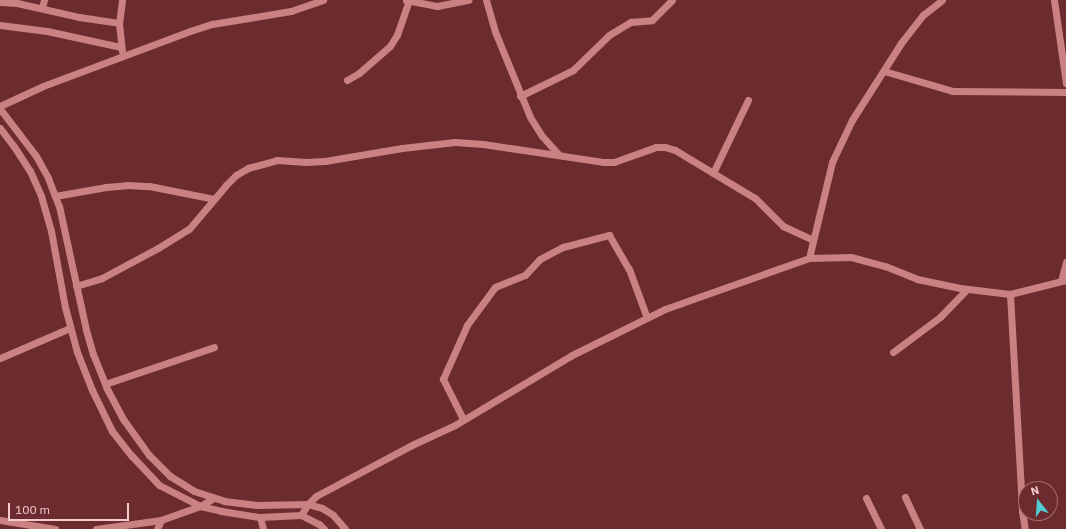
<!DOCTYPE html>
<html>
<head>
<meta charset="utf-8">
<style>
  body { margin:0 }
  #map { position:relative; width:1066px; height:529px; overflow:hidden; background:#6c2c2f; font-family:"IBM Plex Sans",sans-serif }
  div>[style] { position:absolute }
  .minor>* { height:7px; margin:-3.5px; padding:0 3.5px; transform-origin:3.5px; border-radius:3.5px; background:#ca8181 }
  span { translate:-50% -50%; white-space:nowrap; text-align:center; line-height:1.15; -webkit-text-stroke:3px #6c2c2f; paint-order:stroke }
  .north { position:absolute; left:1018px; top:481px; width:40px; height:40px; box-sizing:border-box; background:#6c2c2f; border:1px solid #a36c6d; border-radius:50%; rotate:343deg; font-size:11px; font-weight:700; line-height:16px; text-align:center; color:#f5cccb }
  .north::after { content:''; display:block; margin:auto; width:14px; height:18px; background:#51ccd2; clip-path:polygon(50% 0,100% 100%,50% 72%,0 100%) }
  .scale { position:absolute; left:8px; top:503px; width:121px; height:18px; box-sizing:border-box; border:2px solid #f5cccb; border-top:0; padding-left:5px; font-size:12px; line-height:14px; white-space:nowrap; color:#f5cccb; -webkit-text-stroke:3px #6c2c2f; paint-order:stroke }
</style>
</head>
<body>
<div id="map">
  <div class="minor">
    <i style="left:122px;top:0;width:23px;rotate:97deg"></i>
    <i style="left:119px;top:23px;width:28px;rotate:84deg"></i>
    <i style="left:406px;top:0;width:32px;rotate:11deg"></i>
    <i style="left:437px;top:6px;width:32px;rotate:-11deg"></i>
    <i style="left:486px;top:0;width:35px;rotate:74deg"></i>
    <i style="left:496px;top:34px;width:90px;rotate:67.7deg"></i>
    <i style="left:530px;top:117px;width:22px;rotate:58deg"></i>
    <i style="left:542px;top:136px;width:25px;rotate:48deg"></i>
    <i style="left:1054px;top:0;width:84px;rotate:81.8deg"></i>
    <i style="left:0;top:2px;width:17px;rotate:3deg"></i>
    <i style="left:17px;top:3px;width:64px;rotate:12.7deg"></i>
    <i style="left:79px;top:17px;width:40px;rotate:8.5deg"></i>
    <i style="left:42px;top:8px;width:8px;rotate:-76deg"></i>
    <i style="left:0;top:25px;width:47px;rotate:7.3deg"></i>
    <i style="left:47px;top:31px;width:76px;rotate:12.2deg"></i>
    <i style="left:884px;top:71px;width:72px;rotate:16.2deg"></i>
    <i style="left:953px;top:91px;width:113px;rotate:0.5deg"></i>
    <i style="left:347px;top:80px;width:14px;rotate:-30deg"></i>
    <i style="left:359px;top:73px;width:41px;rotate:-41.1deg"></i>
    <i style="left:390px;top:46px;width:13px;rotate:-58deg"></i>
    <i style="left:397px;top:35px;width:36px;rotate:-71deg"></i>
    <i style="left:520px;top:96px;width:59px;rotate:-26.1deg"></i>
    <i style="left:573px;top:70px;width:50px;rotate:-44.2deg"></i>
    <i style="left:609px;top:35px;width:26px;rotate:-31deg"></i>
    <i style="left:631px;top:22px;width:21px;rotate:-5deg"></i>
    <i style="left:652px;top:20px;width:28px;rotate:-45deg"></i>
    <i style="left:0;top:106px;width:47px;rotate:-24.9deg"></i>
    <i style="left:43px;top:86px;width:157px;rotate:-20.5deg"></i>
    <i style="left:190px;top:31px;width:23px;rotate:-18deg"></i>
    <i style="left:212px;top:24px;width:80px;rotate:-9.3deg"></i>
    <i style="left:291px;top:11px;width:34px;rotate:-19deg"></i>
    <i style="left:0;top:109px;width:59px;rotate:52.5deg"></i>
    <i style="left:36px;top:156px;width:25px;rotate:61deg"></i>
    <i style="left:48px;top:178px;width:30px;rotate:69deg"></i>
    <i style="left:59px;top:206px;width:127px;rotate:77.7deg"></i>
    <i style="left:86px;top:330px;width:25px;rotate:74deg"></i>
    <i style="left:93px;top:354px;width:35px;rotate:68deg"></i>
    <i style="left:106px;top:387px;width:36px;rotate:62deg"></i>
    <i style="left:123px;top:419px;width:44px;rotate:54.2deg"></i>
    <i style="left:149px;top:455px;width:30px;rotate:45deg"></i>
    <i style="left:170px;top:476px;width:28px;rotate:32deg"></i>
    <i style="left:194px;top:491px;width:32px;rotate:18deg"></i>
    <i style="left:224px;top:501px;width:33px;rotate:7deg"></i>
    <i style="left:257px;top:505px;width:51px;rotate:-1.1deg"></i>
    <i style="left:308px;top:504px;width:15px;rotate:16deg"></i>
    <i style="left:322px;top:508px;width:13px;rotate:32deg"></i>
    <i style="left:333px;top:515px;width:18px;rotate:49deg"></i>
    <i style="left:0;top:128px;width:21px;rotate:53deg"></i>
    <i style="left:13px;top:145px;width:31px;rotate:57deg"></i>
    <i style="left:30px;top:171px;width:27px;rotate:66deg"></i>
    <i style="left:41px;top:196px;width:36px;rotate:74deg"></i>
    <i style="left:51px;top:231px;width:77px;rotate:79.6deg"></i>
    <i style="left:65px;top:307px;width:47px;rotate:75.1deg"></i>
    <i style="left:77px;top:352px;width:41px;rotate:68.5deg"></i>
    <i style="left:92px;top:390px;width:46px;rotate:64deg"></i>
    <i style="left:112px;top:431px;width:31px;rotate:52deg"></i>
    <i style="left:131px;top:455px;width:41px;rotate:47deg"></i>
    <i style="left:159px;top:485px;width:46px;rotate:27.1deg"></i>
    <i style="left:200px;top:506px;width:22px;rotate:13deg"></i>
    <i style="left:221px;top:511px;width:39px;rotate:9deg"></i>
    <i style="left:260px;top:517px;width:41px;rotate:-2.8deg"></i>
    <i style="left:301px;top:515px;width:20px;rotate:27deg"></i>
    <i style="left:319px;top:524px;width:7px;rotate:45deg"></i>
    <i style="left:713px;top:173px;width:81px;rotate:-64.4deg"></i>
    <i style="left:55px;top:196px;width:52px;rotate:-10deg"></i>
    <i style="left:106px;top:187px;width:21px;rotate:-5deg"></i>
    <i style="left:127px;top:185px;width:22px;rotate:3deg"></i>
    <i style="left:149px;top:186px;width:66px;rotate:11.3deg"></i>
    <i style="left:809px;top:258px;width:99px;rotate:-76.5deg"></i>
    <i style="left:832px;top:162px;width:47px;rotate:-64.5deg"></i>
    <i style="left:852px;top:120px;width:91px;rotate:-57.5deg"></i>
    <i style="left:901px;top:43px;width:36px;rotate:-52deg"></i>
    <i style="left:923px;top:15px;width:24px;rotate:-38deg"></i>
    <i style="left:1061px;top:281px;width:20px;rotate:-75deg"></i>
    <i style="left:76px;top:286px;width:27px;rotate:-17deg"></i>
    <i style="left:102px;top:278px;width:64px;rotate:-28.2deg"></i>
    <i style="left:158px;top:248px;width:36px;rotate:-32deg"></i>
    <i style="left:189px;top:229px;width:57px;rotate:-49.9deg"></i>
    <i style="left:226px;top:185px;width:14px;rotate:-45deg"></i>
    <i style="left:236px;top:175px;width:14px;rotate:-30deg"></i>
    <i style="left:248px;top:168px;width:30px;rotate:-15deg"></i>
    <i style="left:277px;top:160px;width:29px;rotate:4deg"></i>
    <i style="left:306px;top:162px;width:19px;rotate:-3deg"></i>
    <i style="left:325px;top:161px;width:78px;rotate:-9.6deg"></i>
    <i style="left:402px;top:148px;width:53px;rotate:-6.5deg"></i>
    <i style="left:455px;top:142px;width:28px;rotate:4deg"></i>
    <i style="left:483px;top:144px;width:121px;rotate:8.5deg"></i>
    <i style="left:603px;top:162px;width:11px"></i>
    <i style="left:614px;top:162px;width:45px;rotate:-19.7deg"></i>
    <i style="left:656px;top:147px;width:9px"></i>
    <i style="left:665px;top:147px;width:10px;rotate:17deg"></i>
    <i style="left:675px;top:150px;width:93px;rotate:31deg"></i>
    <i style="left:755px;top:198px;width:40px;rotate:45deg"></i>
    <i style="left:783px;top:226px;width:33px;rotate:25deg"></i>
    <i style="left:1010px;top:294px;width:217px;rotate:86.8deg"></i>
    <i style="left:1022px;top:511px;width:18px;rotate:81deg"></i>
    <i style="left:893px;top:352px;width:59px;rotate:-36.7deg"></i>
    <i style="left:940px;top:317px;width:39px;rotate:-46deg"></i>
    <i style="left:0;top:358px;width:76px;rotate:-23.2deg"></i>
    <i style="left:105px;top:384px;width:115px;rotate:-18.7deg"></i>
    <i style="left:463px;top:419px;width:45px;rotate:-116.6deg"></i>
    <i style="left:443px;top:379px;width:59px;rotate:-66deg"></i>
    <i style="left:467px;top:325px;width:47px;rotate:-53.6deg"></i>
    <i style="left:495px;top:287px;width:32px;rotate:-22deg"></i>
    <i style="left:525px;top:275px;width:22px;rotate:-47deg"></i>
    <i style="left:540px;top:259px;width:26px;rotate:-28deg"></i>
    <i style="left:563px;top:247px;width:48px;rotate:-14.6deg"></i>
    <i style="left:609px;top:235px;width:39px;rotate:60deg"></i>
    <i style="left:629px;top:269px;width:52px;rotate:69.8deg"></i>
    <i style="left:905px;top:497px;width:35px;rotate:65deg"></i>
    <i style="left:866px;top:498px;width:34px;rotate:64deg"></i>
    <i style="left:301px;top:515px;width:13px;rotate:-58deg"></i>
    <i style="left:308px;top:504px;width:11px;rotate:-45deg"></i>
    <i style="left:316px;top:496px;width:111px;rotate:-28deg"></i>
    <i style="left:414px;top:444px;width:45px;rotate:-24.9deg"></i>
    <i style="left:455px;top:425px;width:136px;rotate:-30.9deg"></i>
    <i style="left:572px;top:355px;width:104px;rotate:-26.3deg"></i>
    <i style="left:665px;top:309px;width:153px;rotate:-19.5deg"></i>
    <i style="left:809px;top:258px;width:42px;rotate:-1.4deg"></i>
    <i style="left:851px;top:257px;width:35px;rotate:15deg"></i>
    <i style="left:885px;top:266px;width:35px;rotate:22deg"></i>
    <i style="left:917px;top:279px;width:44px;rotate:11.8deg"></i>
    <i style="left:960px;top:288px;width:50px;rotate:6.8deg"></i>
    <i style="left:1010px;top:294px;width:58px;rotate:-14deg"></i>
    <i style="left:260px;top:517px;width:12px;rotate:76deg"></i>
    <i style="left:0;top:520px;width:56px;rotate:9.3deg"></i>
    <i style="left:96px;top:529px;width:66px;rotate:-7.9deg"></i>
    <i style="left:161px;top:520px;width:41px;rotate:-19.7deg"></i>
    <i style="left:200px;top:506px;width:16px;rotate:-30deg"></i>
    <i style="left:157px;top:529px;width:10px;rotate:-66deg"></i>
  </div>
  <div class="north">N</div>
  <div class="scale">100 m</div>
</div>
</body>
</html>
